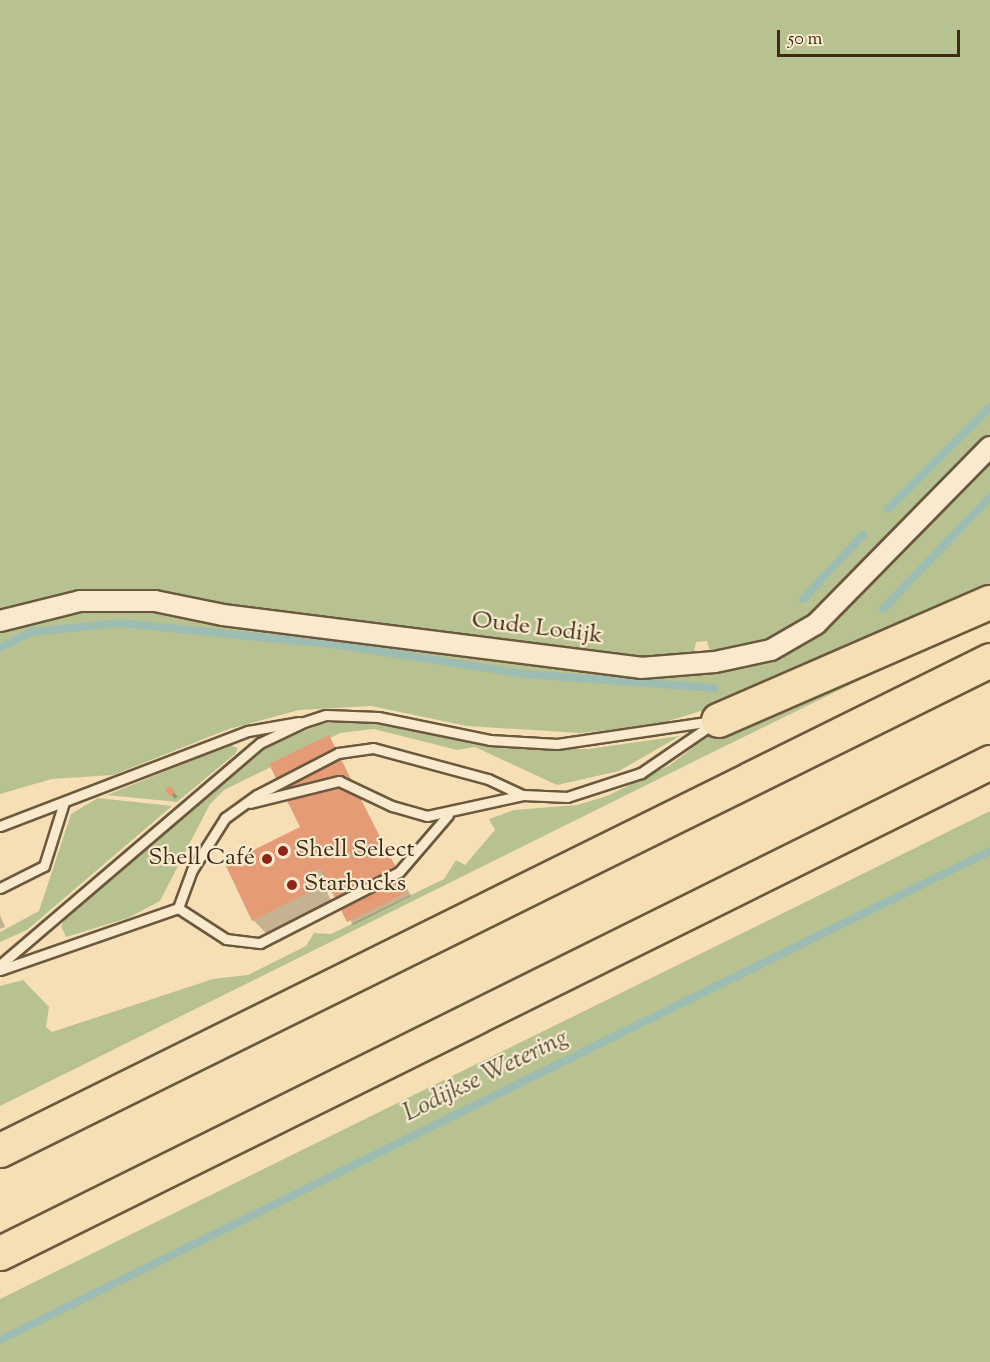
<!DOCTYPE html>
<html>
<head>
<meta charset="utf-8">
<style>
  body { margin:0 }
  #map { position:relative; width:990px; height:1362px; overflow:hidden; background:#f6dfb4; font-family:"Sorts Mill Goudy",serif }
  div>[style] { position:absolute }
  .green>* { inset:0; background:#b8c290 }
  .shadow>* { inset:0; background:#0003 }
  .stream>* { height:8px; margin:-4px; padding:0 4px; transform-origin:4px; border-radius:4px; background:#9dbcb2 }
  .building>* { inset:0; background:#e59b76 }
  .roads { filter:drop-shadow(2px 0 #6b583d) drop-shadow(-2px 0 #6b583d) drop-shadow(0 2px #6b583d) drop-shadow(0 -2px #6b583d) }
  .service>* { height:9px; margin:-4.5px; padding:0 4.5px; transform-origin:4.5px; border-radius:4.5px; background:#f9eace }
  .minor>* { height:20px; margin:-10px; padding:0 10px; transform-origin:10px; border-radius:10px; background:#f9eace }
  .motorway>* { height:33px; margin:-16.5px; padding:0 16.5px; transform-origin:16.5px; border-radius:16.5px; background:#f6dfb4 }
  .dots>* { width:16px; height:16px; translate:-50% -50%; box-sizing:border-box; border:3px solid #f9eace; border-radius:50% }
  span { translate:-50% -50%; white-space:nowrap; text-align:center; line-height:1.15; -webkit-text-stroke:4.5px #f9eace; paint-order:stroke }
  .street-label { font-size:24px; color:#3d2b15 }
  .poi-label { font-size:24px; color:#3d2b15 }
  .left { translate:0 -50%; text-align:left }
  .right { translate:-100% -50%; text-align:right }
  .water-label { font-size:26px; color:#554f3c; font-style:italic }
  .scale { position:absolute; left:777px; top:30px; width:183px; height:27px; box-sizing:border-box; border:3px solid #3d2b15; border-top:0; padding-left:8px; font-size:18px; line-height:21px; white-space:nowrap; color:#3d2b15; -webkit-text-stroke:4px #f9eace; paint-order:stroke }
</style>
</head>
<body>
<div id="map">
  <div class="green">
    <i style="clip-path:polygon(0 0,990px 0,990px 435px,798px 627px,769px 644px,711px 655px,707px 641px,696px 642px,693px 656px,645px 661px,97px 589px,0 614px)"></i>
    <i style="clip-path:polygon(990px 455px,990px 594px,780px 687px,655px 725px,580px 733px,467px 726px,371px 706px,299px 710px,229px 729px,113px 775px,52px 779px,0 794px,0 629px,60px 612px,140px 607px,621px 671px,775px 652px)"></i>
    <i style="clip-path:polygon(990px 616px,717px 750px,0 1106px,0 986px,23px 980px,49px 1007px,46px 1027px,52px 1032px,213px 979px,248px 975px,306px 946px,314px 933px,331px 934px,444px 879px,456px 860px,465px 865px,495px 830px,489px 819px,514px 810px,577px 805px,607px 796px,670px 765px,719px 728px)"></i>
    <i style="clip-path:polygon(356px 720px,527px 749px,588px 749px,680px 736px,619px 771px,557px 785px,475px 747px,457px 750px,374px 729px,340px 733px,224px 790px,210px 804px,160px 901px,128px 918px,66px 937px,61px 926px,66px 916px,269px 746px,321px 724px)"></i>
    <i style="clip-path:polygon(230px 745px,238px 748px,235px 754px,177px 802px,107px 795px)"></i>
    <i style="clip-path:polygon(98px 798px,172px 806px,27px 930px,0 942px,0 932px,39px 911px,71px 814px)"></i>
    <i style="clip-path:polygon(990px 811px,990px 1362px,0 1362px,0 1299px)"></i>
  </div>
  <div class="shadow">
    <i style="clip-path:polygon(328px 737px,411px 896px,353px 925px,333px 889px,327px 892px,334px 907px,272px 939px,253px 920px,302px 827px)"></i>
    <i style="clip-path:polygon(170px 788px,178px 797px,175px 799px,167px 790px)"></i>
    <i style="clip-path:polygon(0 915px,5px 927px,0 929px)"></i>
  </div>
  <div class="stream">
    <i style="left:888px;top:509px;width:144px;rotate:-45deg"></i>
    <i style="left:803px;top:599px;width:88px;rotate:-46.8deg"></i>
    <i style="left:883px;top:609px;width:155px;rotate:-46.3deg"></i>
    <i style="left:0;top:648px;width:36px;rotate:-27deg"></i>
    <i style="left:32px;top:632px;width:89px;rotate:-5.8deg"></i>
    <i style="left:121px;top:623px;width:219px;rotate:5.8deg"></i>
    <i style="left:339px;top:645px;width:188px;rotate:8.9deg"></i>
    <i style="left:525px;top:674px;width:190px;rotate:4.2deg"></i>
    <i style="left:0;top:1340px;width:1104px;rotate:-26.29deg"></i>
  </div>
  <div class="building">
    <i style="clip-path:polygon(329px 735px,407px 892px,347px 922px,320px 868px,309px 873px,317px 888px,252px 921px,225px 864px,300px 827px,269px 764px)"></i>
    <i style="clip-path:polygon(170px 786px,175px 792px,170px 796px,165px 790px)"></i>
  </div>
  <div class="roads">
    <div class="service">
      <i style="left:250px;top:803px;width:92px;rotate:-13.9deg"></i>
      <i style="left:339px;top:781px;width:59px;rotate:25.3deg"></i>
      <i style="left:392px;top:806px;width:36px;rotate:16deg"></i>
      <i style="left:427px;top:816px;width:98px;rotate:-12.3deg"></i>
      <i style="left:0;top:826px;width:266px;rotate:-21deg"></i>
      <i style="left:248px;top:731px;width:52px;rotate:-10deg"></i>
      <i style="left:0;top:888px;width:49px;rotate:-26.6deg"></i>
      <i style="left:44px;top:866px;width:67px;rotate:-72.6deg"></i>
      <i style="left:178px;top:908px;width:40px;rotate:-69.8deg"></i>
      <i style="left:192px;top:870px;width:62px;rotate:-57.6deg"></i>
      <i style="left:225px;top:818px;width:39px;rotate:-36deg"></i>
      <i style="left:257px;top:795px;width:91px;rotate:-27.4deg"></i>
      <i style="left:338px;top:753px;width:35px;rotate:-8deg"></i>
      <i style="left:373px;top:748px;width:119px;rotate:15.1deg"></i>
      <i style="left:488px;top:779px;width:38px;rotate:25deg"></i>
      <i style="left:523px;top:795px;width:44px;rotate:2.6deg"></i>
      <i style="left:567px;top:797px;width:78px;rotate:-18deg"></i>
      <i style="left:641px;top:773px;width:88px;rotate:-34.4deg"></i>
      <i style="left:178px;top:908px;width:57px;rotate:32.9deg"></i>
      <i style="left:226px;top:939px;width:34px;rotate:7deg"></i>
      <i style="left:260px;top:943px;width:156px;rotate:-27.1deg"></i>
      <i style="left:399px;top:872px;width:75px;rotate:-49.3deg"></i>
      <i style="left:0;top:965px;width:342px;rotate:-40.5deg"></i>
      <i style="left:260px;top:743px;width:49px;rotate:-25.5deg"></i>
      <i style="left:304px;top:722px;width:23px;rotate:-18deg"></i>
      <i style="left:326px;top:715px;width:52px;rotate:2.2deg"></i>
      <i style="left:378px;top:717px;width:114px;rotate:11.6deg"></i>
      <i style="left:490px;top:740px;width:67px;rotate:3.4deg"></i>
      <i style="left:557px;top:744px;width:158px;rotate:-8.4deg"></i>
      <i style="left:0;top:970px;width:188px;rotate:-19.2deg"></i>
    </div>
    <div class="minor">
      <i style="left:0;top:621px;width:82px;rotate:-14deg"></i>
      <i style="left:80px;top:601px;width:75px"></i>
      <i style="left:155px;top:601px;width:69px;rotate:11.6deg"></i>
      <i style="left:223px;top:615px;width:421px;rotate:7.2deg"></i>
      <i style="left:641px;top:668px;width:74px;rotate:-4.6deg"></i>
      <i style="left:715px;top:662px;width:57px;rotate:-12.1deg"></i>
      <i style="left:771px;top:650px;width:52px;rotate:-30deg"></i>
      <i style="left:816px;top:624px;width:248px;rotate:-45.5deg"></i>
    </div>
    <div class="motorway">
      <i style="left:718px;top:720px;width:296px;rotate:-23.5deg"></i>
      <i style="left:0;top:1150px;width:1105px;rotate:-26.33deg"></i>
      <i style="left:0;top:1253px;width:1105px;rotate:-26.38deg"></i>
    </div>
  </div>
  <div class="dots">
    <i style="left:283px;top:851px;background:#8f2418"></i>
    <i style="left:267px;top:859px;background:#8f2418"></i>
    <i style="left:292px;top:885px;background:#8f2418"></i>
  </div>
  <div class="street-label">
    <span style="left:537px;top:629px;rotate:7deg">Oude Lodijk</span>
  </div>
  <div class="poi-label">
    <span class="left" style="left:295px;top:851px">Shell Select</span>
    <span class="right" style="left:255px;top:859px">Shell Café</span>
    <span class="left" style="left:304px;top:885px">Starbucks</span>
  </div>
  <div class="water-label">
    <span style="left:486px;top:1076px;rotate:-26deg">Lodijkse Wetering</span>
  </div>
  <div class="scale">50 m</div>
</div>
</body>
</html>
